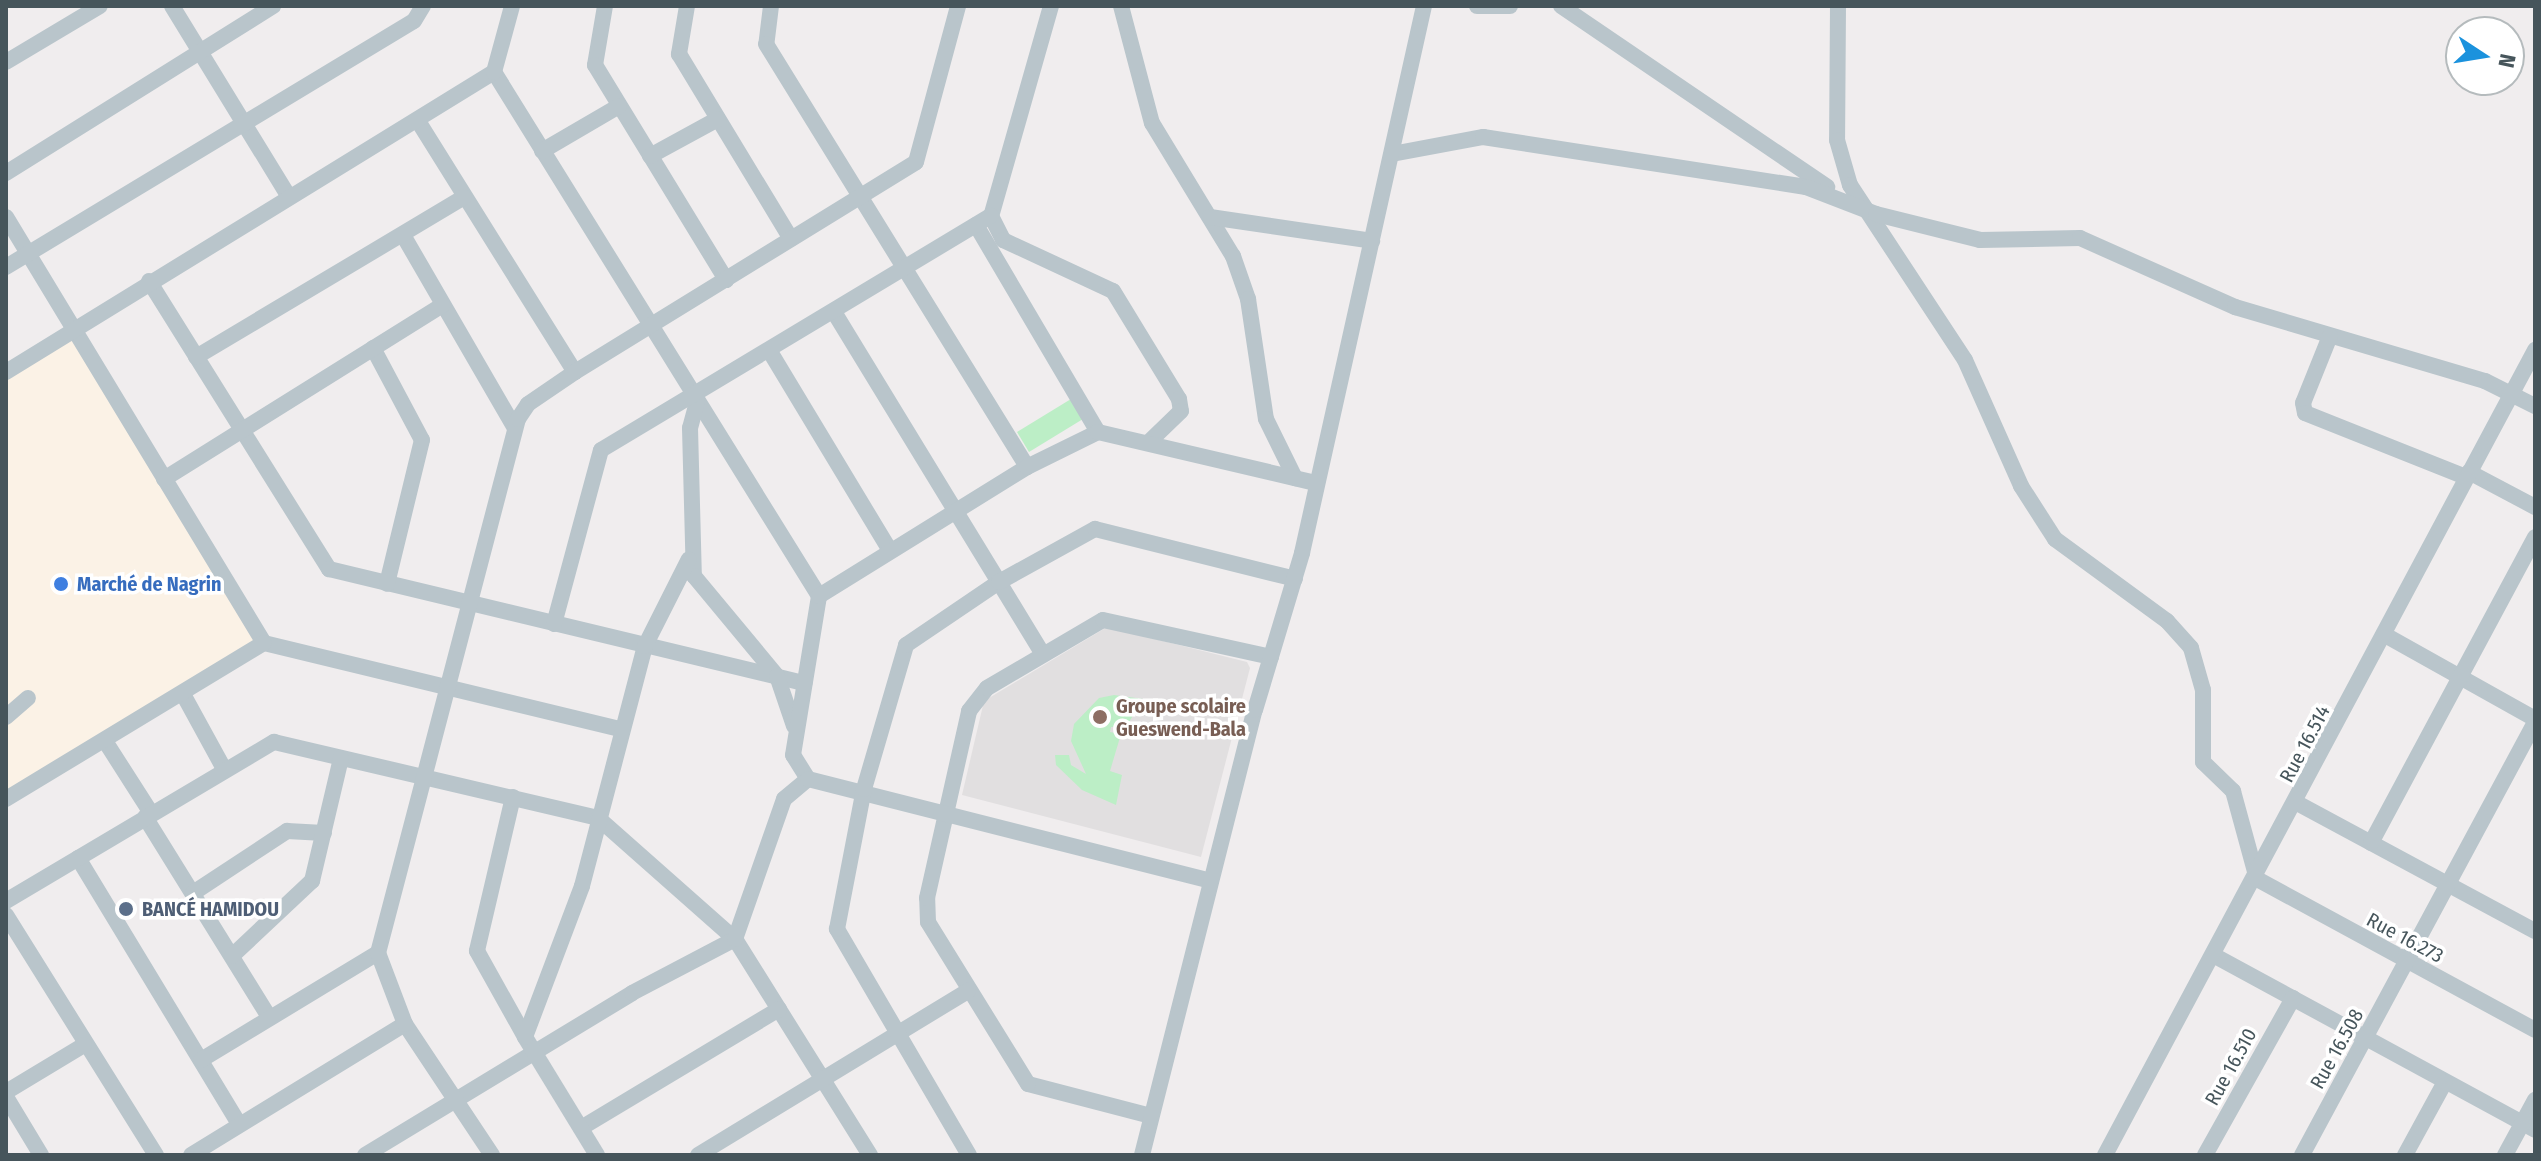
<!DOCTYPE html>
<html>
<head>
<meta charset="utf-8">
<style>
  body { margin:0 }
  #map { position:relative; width:2541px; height:1161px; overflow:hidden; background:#f0edee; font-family:"Fira Sans Condensed",sans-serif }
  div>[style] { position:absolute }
  .commercial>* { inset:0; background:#fbf2e6 }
  .education>* { inset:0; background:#e1dfe0 }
  .green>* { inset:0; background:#bceec6 }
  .minor>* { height:16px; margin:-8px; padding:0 8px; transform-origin:8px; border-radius:8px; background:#b9c5cb }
  .dots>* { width:22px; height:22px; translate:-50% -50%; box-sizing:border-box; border:4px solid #fff; border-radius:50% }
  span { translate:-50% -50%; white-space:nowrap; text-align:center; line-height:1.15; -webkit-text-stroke:7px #fff; paint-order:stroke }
  .shop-label { font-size:20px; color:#366cbe; font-weight:700 }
  .left { translate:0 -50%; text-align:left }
  .education-label { font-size:20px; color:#785e54; font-weight:700 }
  .street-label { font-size:20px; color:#46555b }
  .service-label { font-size:20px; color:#4e5e75; font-weight:700 }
  .frame { position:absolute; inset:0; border:8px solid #46555b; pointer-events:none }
  .north { position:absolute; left:2445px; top:16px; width:80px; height:80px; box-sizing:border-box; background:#fff; border:2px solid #b5bbbd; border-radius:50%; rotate:102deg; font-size:22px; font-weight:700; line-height:32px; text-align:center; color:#46555b }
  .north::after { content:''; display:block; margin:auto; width:28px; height:36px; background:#1b92dd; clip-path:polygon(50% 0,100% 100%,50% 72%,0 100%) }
</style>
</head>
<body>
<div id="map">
  <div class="commercial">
    <i style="clip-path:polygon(70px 328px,259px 641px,6px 794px,6px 367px)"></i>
  </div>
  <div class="education">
    <i style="clip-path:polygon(1107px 627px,1247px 662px,1250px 668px,1201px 857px,962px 795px,984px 701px)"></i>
  </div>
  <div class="green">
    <i style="clip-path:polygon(1071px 399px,1083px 419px,1029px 452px,1017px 432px)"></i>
    <i style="clip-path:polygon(1114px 695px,1143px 699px,1126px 727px,1111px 727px,1110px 732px,1121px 734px,1110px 771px,1122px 775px,1116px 805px,1082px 790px,1056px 765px,1055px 755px,1069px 755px,1071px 765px,1086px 774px,1071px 741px,1074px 724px,1099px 698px)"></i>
  </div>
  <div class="minor">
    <i style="left:172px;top:6px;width:224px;rotate:58.5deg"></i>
    <i style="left:605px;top:6px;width:60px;rotate:99.6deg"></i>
    <i style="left:595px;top:65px;width:252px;rotate:58.6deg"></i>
    <i style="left:687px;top:6px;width:49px;rotate:99.5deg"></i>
    <i style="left:679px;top:54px;width:216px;rotate:58.8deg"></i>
    <i style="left:771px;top:6px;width:38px;rotate:97deg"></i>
    <i style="left:766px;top:44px;width:497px;rotate:58.3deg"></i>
    <i style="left:1051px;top:6px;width:218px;rotate:105.9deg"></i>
    <i style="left:991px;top:216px;width:27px;rotate:63deg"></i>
    <i style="left:1003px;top:240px;width:121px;rotate:24.9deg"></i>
    <i style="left:1113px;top:291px;width:127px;rotate:58.6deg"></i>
    <i style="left:1179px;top:399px;width:12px;rotate:81deg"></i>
    <i style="left:1181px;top:411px;width:45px;rotate:135.9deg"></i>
    <i style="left:1121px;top:6px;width:121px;rotate:75.2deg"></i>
    <i style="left:1152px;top:123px;width:156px;rotate:58.7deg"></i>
    <i style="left:1233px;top:256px;width:46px;rotate:70.8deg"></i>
    <i style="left:1248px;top:299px;width:121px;rotate:81.5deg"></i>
    <i style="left:1266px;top:419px;width:66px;rotate:63.8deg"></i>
    <i style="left:1477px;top:6px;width:33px"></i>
    <i style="left:1561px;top:6px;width:322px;rotate:34.2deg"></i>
    <i style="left:1838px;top:6px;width:134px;rotate:90.4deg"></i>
    <i style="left:1837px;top:140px;width:47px;rotate:73.9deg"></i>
    <i style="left:1850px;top:185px;width:209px;rotate:56.7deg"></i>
    <i style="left:1965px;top:360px;width:138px;rotate:66deg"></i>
    <i style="left:2021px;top:486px;width:63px;rotate:57.3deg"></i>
    <i style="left:2055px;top:539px;width:139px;rotate:36.2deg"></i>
    <i style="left:2167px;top:621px;width:36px;rotate:48deg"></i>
    <i style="left:2191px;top:648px;width:44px;rotate:74.1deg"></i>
    <i style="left:2203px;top:690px;width:72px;rotate:90deg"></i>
    <i style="left:2203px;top:762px;width:42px;rotate:44deg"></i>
    <i style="left:2233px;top:791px;width:91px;rotate:74.7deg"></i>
    <i style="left:2257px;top:879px;width:316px;rotate:28.5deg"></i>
    <i style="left:6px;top:62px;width:109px;rotate:-30.8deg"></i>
    <i style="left:494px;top:72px;width:617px;rotate:58.19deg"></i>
    <i style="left:418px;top:121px;width:296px;rotate:58deg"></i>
    <i style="left:542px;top:151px;width:89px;rotate:-30.3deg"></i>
    <i style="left:1392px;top:154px;width:93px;rotate:-10.6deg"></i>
    <i style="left:1483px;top:137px;width:327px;rotate:8.8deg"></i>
    <i style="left:1806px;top:187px;width:75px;rotate:21.1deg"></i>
    <i style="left:1876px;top:214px;width:107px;rotate:14deg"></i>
    <i style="left:1980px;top:240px;width:100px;rotate:-1.1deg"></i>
    <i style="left:2080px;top:238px;width:170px;rotate:24deg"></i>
    <i style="left:2235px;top:307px;width:261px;rotate:16.5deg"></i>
    <i style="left:2485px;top:381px;width:56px;rotate:26.6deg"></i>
    <i style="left:650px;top:156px;width:77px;rotate:-28.6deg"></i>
    <i style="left:6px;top:173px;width:315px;rotate:-32deg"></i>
    <i style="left:6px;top:217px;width:498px;rotate:58.8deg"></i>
    <i style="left:264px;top:643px;width:366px;rotate:13.6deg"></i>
    <i style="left:1210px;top:217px;width:164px;rotate:8.4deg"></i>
    <i style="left:976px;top:225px;width:240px;rotate:59.5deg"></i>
    <i style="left:403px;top:235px;width:223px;rotate:59.9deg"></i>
    <i style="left:6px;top:267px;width:476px;rotate:-31.1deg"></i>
    <i style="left:414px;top:21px;width:17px;rotate:-59deg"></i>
    <i style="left:149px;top:281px;width:340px;rotate:58deg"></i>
    <i style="left:329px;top:569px;width:489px;rotate:13.5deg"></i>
    <i style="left:834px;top:312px;width:399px;rotate:58.6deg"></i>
    <i style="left:2330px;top:336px;width:72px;rotate:111.9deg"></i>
    <i style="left:2303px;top:403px;width:10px;rotate:79deg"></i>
    <i style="left:2305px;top:413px;width:173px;rotate:21.7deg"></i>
    <i style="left:373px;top:348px;width:104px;rotate:62deg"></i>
    <i style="left:422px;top:440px;width:148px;rotate:103.7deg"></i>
    <i style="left:769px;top:350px;width:232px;rotate:58.9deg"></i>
    <i style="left:196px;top:357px;width:312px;rotate:-30.8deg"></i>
    <i style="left:6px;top:372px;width:573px;rotate:-31.58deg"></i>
    <i style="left:494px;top:72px;width:68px;rotate:-74.7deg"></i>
    <i style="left:697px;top:402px;width:27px;rotate:105deg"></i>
    <i style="left:690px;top:428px;width:148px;rotate:88.5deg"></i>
    <i style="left:694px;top:576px;width:130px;rotate:50.3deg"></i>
    <i style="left:777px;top:676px;width:53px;rotate:71.2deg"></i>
    <i style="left:2469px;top:472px;width:75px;rotate:27.9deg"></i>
    <i style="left:164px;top:479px;width:328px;rotate:-32deg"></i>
    <i style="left:554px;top:624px;width:180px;rotate:-74.9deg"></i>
    <i style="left:601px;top:450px;width:455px;rotate:-31deg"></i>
    <i style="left:2385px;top:635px;width:172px;rotate:29.2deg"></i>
    <i style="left:183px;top:694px;width:85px;rotate:61.3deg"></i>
    <i style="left:6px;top:717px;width:29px;rotate:-41deg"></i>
    <i style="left:105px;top:741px;width:85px;rotate:57.4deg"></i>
    <i style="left:808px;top:779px;width:28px;rotate:-122deg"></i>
    <i style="left:793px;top:755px;width:161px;rotate:-80.7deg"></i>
    <i style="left:819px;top:596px;width:245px;rotate:-31.8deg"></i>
    <i style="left:1027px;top:467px;width:79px;rotate:-26.2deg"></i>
    <i style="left:1098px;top:432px;width:224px;rotate:13.2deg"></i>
    <i style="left:513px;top:797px;width:158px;rotate:103.2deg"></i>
    <i style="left:477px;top:951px;width:98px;rotate:60.8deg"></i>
    <i style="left:6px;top:799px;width:301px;rotate:-31.2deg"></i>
    <i style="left:2297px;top:803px;width:270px;rotate:28.3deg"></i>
    <i style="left:145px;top:817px;width:233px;rotate:58.2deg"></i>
    <i style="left:2371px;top:843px;width:347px;rotate:-61.8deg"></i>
    <i style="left:78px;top:858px;width:309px;rotate:58.8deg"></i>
    <i style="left:193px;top:893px;width:113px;rotate:-33.4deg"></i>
    <i style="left:287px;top:831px;width:37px;rotate:3deg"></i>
    <i style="left:6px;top:901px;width:312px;rotate:-30.7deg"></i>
    <i style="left:274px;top:742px;width:333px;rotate:13.2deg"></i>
    <i style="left:598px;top:818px;width:183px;rotate:41.5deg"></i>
    <i style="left:735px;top:939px;width:255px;rotate:58deg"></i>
    <i style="left:6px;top:915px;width:283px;rotate:58deg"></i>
    <i style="left:232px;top:956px;width:110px;rotate:-43.2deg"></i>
    <i style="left:312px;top:881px;width:126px;rotate:-76.7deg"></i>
    <i style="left:2215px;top:956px;width:364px;rotate:28.5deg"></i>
    <i style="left:201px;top:1060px;width:207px;rotate:-31.2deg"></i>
    <i style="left:6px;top:1092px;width:91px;rotate:-31.1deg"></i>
    <i style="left:6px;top:1097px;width:68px;rotate:58.9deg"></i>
    <i style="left:1151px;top:1116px;width:127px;rotate:-165.4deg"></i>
    <i style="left:1028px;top:1084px;width:190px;rotate:-121.7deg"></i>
    <i style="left:928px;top:922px;width:24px;rotate:-92deg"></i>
    <i style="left:927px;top:898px;width:192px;rotate:-77.3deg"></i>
    <i style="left:969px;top:711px;width:29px;rotate:-52deg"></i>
    <i style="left:987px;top:688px;width:134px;rotate:-30.4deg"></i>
    <i style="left:1103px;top:620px;width:172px;rotate:12.4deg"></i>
    <i style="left:581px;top:1128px;width:231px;rotate:-31deg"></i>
    <i style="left:191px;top:1155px;width:251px;rotate:-31.5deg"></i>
    <i style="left:365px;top:1155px;width:312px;rotate:-31.2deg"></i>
    <i style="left:632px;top:993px;width:116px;rotate:-27.7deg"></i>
    <i style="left:735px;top:939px;width:148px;rotate:-70.7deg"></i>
    <i style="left:784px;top:799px;width:31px;rotate:-40deg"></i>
    <i style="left:808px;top:779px;width:415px;rotate:14.2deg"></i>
    <i style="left:492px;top:1155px;width:157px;rotate:-123.6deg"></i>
    <i style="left:405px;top:1024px;width:76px;rotate:-110.8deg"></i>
    <i style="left:378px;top:953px;width:552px;rotate:-75.31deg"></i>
    <i style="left:518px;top:419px;width:18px;rotate:-56deg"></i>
    <i style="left:528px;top:404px;width:57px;rotate:-34.2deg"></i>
    <i style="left:575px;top:372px;width:400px;rotate:-31.6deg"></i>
    <i style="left:916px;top:162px;width:162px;rotate:-74.9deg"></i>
    <i style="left:597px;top:1155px;width:138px;rotate:-121.4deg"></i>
    <i style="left:525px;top:1037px;width:161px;rotate:-69.3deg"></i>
    <i style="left:582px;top:886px;width:248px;rotate:-75.3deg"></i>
    <i style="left:645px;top:646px;width:97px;rotate:-63.2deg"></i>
    <i style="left:698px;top:1155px;width:316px;rotate:-31.3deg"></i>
    <i style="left:969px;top:1155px;width:262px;rotate:-120.3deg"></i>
    <i style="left:837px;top:929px;width:143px;rotate:-79.1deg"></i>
    <i style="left:864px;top:789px;width:150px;rotate:-73.7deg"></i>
    <i style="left:906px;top:645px;width:112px;rotate:-34.1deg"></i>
    <i style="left:999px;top:582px;width:110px;rotate:-28.9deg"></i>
    <i style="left:1095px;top:529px;width:206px;rotate:14deg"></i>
    <i style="left:1142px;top:1155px;width:459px;rotate:-75.8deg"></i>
    <i style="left:1255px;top:710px;width:164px;rotate:-73.3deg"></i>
    <i style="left:1302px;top:553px;width:560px;rotate:-77.43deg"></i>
    <i style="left:2105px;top:1155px;width:913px;rotate:-61.89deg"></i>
    <i style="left:2205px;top:1155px;width:180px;rotate:-60.7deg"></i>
    <i style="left:2302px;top:1155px;width:492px;rotate:-61.7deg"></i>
    <i style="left:2405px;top:1155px;width:83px;rotate:-61.3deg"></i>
    <i style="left:2505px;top:1155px;width:63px;rotate:-61.4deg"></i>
  </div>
  <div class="dots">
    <i style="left:61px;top:584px;background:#3f7fe0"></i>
    <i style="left:1100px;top:717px;background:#8d6e63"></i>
    <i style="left:126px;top:909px;background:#5c6f8a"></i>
  </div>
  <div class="shop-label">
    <span class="left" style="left:77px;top:584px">Marché de Nagrin</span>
  </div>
  <div class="education-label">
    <span class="left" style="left:1116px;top:718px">Groupe scolaire<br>Gueswend-Bala</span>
  </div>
  <div class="street-label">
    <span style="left:2305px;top:744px;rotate:-62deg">Rue 16.514</span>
    <span style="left:2405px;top:938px;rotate:28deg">Rue 16.273</span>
    <span style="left:2337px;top:1049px;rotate:-61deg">Rue 16.508</span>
    <span style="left:2231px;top:1067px;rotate:-61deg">Rue 16.510</span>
  </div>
  <div class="service-label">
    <span class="left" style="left:142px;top:909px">BANCÉ HAMIDOU</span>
  </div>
  <div class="frame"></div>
  <div class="north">N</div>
</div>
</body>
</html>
